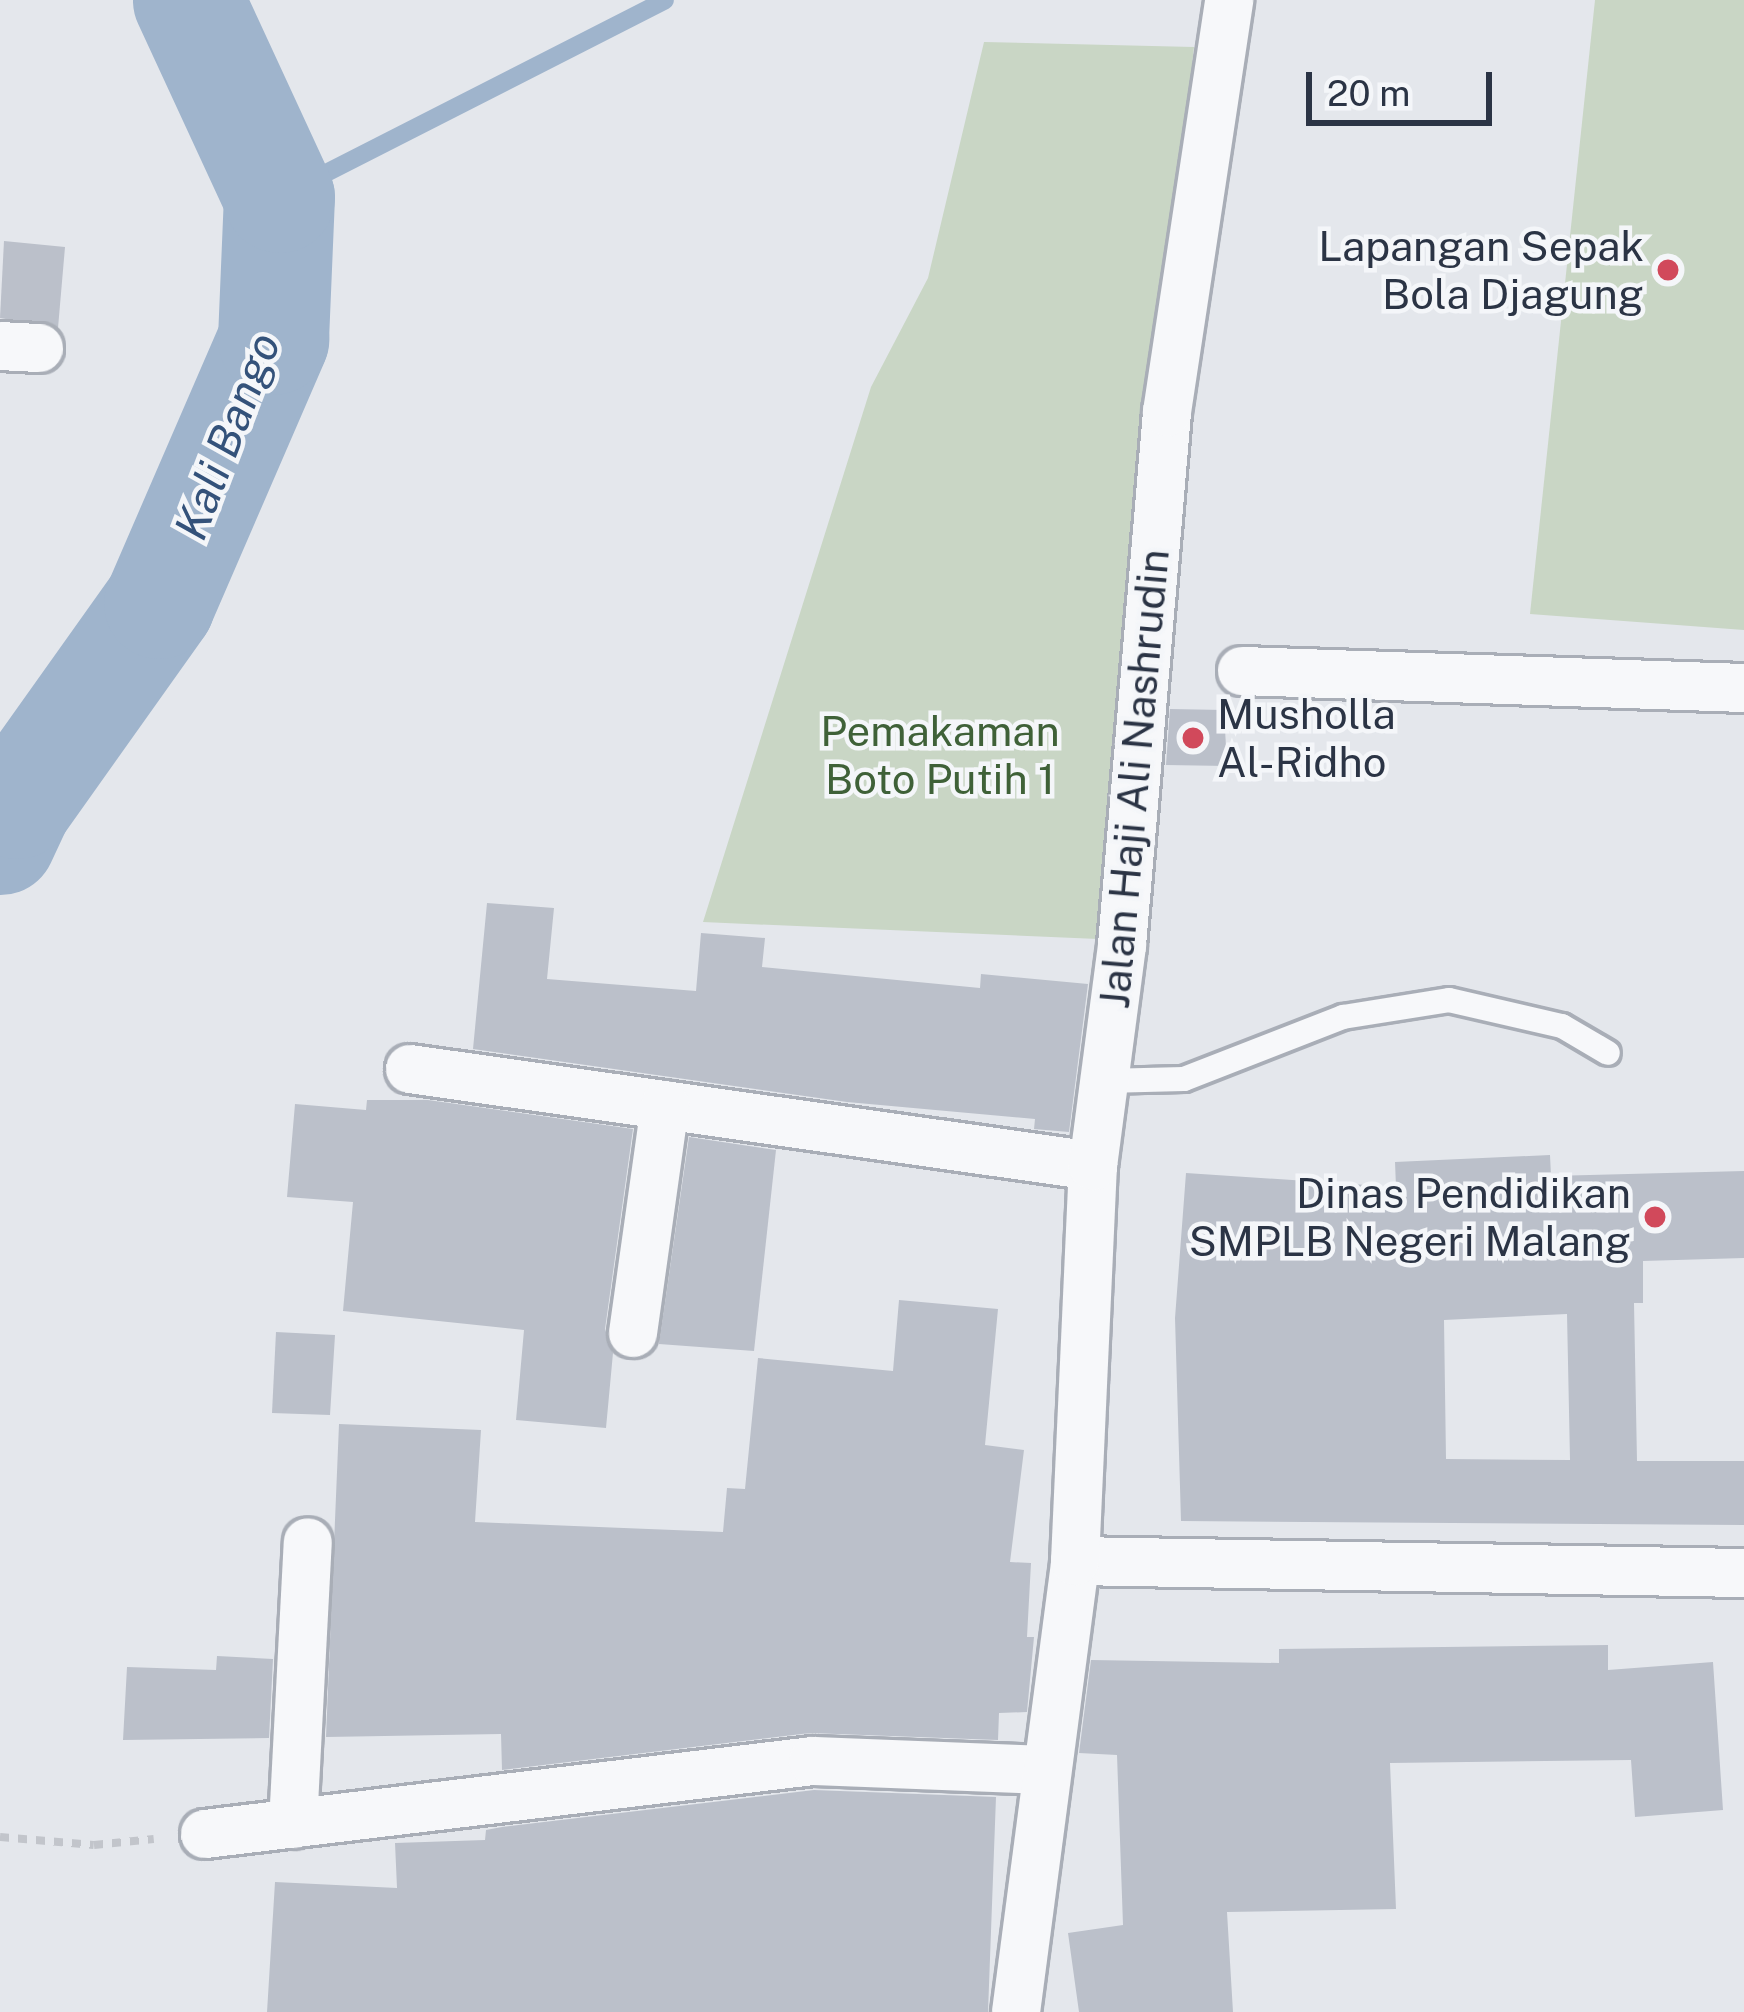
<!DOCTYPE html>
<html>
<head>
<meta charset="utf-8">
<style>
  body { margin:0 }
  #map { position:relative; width:1744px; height:2012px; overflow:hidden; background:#e4e7ec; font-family:"Public Sans",sans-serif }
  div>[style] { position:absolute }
  .green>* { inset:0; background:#c9d6c5 }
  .stream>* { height:18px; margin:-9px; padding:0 9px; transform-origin:9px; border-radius:9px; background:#9fb4cc }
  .river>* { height:111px; margin:-55.5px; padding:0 55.5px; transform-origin:55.5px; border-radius:55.5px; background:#9fb4cc }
  .building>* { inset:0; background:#bbc0ca }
  .path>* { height:8px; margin-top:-4px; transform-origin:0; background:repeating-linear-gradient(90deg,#c2c5cb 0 9px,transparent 0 18px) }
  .roads { filter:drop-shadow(3px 0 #a9aeb7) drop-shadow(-3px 0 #a9aeb7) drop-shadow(0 3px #a9aeb7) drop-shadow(0 -3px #a9aeb7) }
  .lane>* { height:24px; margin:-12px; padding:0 12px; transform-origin:12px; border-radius:12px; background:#f7f8fa }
  .street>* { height:48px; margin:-24px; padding:0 24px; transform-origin:24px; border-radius:24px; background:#f7f8fa }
  .dots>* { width:33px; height:33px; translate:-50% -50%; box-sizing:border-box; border:6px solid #f4f6f9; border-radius:50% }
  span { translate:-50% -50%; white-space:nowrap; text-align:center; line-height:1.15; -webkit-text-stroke:9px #f4f6f9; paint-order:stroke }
  .poi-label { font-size:42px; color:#2b3445 }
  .right { translate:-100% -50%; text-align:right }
  .left { translate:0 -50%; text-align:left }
  .park-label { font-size:42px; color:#3f6138 }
  .street-label { font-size:42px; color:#2b3445 }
  .water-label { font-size:45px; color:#34527a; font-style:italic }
  .scale { position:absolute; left:1306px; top:72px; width:186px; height:54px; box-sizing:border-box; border:6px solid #2b3445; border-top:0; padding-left:15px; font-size:36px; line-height:42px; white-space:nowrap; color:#2b3445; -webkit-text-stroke:9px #f4f6f9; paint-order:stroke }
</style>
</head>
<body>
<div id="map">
  <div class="green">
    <i style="clip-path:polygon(1595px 0,1744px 0,1744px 630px,1530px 614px)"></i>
    <i style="clip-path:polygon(984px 42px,1194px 47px,1098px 939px,703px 922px,871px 387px,928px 278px)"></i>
  </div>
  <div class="stream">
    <i style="left:279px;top:197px;width:433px;rotate:-27deg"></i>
  </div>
  <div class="river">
    <i style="left:0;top:839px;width:40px;rotate:-65deg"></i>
    <i style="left:17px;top:803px;width:245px;rotate:-54.6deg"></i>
    <i style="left:159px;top:603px;width:288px;rotate:-66.6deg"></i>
    <i style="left:273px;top:339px;width:142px;rotate:-87.6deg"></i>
    <i style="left:279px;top:197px;width:217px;rotate:-114.8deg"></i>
  </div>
  <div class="building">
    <i style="clip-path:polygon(4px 241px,65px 247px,58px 328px,0 318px)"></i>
    <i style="clip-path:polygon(1170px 709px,1224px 710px,1227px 766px,1166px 765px)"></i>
    <i style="clip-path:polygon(487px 903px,554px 908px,547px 979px,696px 991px,701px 933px,765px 938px,762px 967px,980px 988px,981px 974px,1088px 984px,1069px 1132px,1034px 1129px,1035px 1119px,847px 1102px,473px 1049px)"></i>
    <i style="clip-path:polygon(367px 1100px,428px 1100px,633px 1129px,605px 1329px,613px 1353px,606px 1428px,516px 1420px,524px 1330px,343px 1311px,353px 1202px,287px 1197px,295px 1104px,366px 1110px)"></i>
    <i style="clip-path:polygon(689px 1137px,776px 1150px,754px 1351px,659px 1344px)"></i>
    <i style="clip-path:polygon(evenodd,1550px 1155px,1551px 1176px,1744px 1171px,1744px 1258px,1643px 1261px,1643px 1303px,1634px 1303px,1637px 1461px,1744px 1461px,1744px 1525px,1181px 1521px,1175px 1318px,1186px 1173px,1396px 1187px,1395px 1162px,1550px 1155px,1567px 1314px,1570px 1460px,1446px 1459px,1444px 1320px,1567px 1314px)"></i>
    <i style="clip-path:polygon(899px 1300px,998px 1309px,985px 1445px,1024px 1450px,1010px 1562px,1031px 1563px,1027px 1637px,1034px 1637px,1027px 1712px,999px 1713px,998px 1740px,810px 1733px,502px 1770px,501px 1734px,326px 1737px,339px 1424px,481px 1430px,475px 1522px,723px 1532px,727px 1488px,745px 1489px,758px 1358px,893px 1371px)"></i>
    <i style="clip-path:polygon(276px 1332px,335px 1335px,330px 1415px,272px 1413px)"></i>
    <i style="clip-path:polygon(1608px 1645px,1608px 1670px,1713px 1662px,1723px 1810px,1635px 1817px,1631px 1760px,1390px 1763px,1396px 1909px,1227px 1912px,1233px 2012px,1079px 2012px,1068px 1933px,1123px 1925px,1117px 1755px,1079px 1753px,1091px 1660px,1279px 1663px,1279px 1649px)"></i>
    <i style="clip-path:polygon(217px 1656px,273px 1659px,269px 1738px,123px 1740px,127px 1667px,216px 1670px)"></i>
    <i style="clip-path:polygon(814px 1790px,996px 1797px,988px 2012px,267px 2012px,275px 1882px,397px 1888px,395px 1843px,485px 1840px,486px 1830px,502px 1827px)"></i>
  </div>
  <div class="path">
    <i style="left:0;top:1837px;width:94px;rotate:4.9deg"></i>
    <i style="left:94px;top:1845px;width:60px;rotate:-5.7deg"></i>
  </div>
  <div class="roads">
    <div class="lane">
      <i style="left:1105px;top:1081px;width:79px;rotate:-1.5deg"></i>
      <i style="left:1184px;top:1079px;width:171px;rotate:-21.3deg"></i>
      <i style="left:1343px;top:1017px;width:107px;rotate:-9.1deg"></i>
      <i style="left:1449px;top:1000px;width:116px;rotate:13deg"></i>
      <i style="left:1562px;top:1026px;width:53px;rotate:30.4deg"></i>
    </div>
    <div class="street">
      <i style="left:0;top:346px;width:39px;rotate:3deg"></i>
      <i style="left:1242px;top:671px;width:502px;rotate:1.94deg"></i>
      <i style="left:410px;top:1069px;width:690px;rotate:8.08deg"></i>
      <i style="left:633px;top:1333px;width:230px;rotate:-82deg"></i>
      <i style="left:1075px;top:1561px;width:669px;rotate:1.03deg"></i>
      <i style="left:293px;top:1824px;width:282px;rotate:-87deg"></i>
      <i style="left:205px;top:1834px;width:612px;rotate:-6.85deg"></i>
      <i style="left:813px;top:1761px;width:234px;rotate:2.2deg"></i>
      <i style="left:1016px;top:2012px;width:455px;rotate:-82.5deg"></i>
      <i style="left:1075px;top:1561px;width:395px;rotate:-87.4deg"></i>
      <i style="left:1093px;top:1166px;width:223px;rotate:-82.5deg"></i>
      <i style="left:1122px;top:945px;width:535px;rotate:-85.17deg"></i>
      <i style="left:1167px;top:412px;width:417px;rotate:-81.4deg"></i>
    </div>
  </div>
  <div class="dots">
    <i style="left:1668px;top:270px;background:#d1495b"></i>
    <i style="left:1193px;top:738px;background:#d1495b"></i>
    <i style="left:1655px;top:1217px;background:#d1495b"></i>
  </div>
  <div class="poi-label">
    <span class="right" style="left:1644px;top:270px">Lapangan Sepak<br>Bola Djagung</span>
    <span class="left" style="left:1217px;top:738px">Musholla<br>Al-Ridho</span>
    <span class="right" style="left:1631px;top:1217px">Dinas Pendidikan<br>SMPLB Negeri Malang</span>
  </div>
  <div class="park-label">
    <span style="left:940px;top:755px">Pemakaman<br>Boto Putih 1</span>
  </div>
  <div class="street-label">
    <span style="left:1134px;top:779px;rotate:-85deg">Jalan Haji Ali Nashrudin</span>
  </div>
  <div class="water-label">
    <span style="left:227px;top:436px;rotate:-69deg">Kali Bango</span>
  </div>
  <div class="scale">20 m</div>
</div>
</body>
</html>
